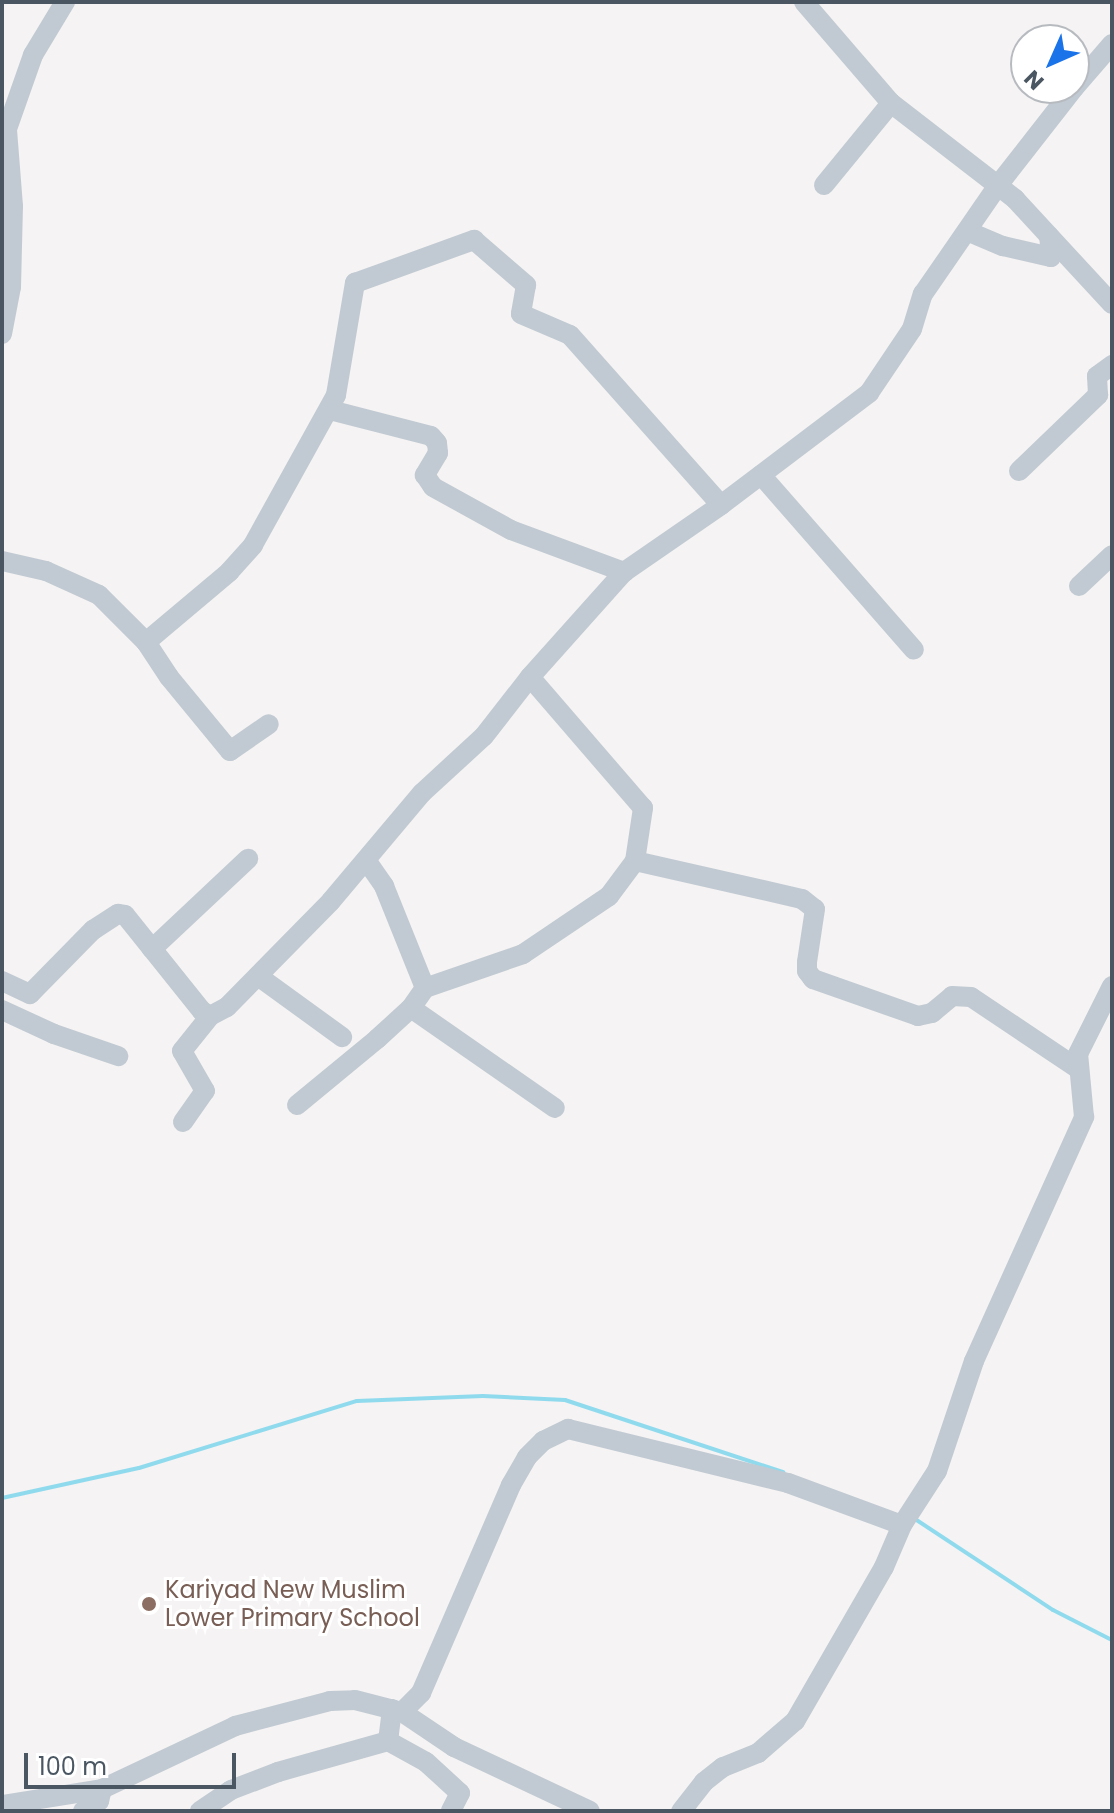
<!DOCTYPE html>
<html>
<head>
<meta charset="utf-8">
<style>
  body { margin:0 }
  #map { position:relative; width:1114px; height:1813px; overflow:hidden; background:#f5f3f3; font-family:Poppins,sans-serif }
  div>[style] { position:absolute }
  .stream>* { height:4px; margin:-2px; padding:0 2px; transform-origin:2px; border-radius:2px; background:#90daee }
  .minor>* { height:20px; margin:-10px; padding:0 10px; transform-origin:10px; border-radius:10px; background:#c1cad2 }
  .dots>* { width:22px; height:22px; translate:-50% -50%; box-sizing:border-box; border:4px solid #fff; border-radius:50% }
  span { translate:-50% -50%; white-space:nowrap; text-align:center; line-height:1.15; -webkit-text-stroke:6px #fff; paint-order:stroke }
  .education-label { font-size:24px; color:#785e54 }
  .left { translate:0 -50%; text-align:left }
  .frame { position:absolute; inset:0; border:4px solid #4a5661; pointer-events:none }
  .north { position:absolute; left:1010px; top:24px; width:80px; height:80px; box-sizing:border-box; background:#fff; border:2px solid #b7bbc0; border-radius:50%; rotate:225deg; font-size:22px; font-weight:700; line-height:32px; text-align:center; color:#4a5661 }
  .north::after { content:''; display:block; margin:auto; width:28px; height:36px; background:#1a73e8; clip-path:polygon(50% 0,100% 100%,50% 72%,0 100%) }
  .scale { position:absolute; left:24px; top:1753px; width:212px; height:36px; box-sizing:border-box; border:4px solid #4a5661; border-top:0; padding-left:10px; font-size:24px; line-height:28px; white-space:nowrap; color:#4a5661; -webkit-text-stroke:6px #fff; paint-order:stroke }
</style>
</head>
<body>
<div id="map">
  <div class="stream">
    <i style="left:2px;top:1498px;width:140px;rotate:-12.4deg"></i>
    <i style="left:139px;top:1468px;width:228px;rotate:-17.1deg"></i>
    <i style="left:357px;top:1401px;width:126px;rotate:-2.3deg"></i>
    <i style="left:483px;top:1396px;width:82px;rotate:2.8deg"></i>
    <i style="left:565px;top:1400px;width:230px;rotate:18.3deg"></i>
    <i style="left:915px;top:1519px;width:165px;rotate:33.4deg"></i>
    <i style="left:1053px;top:1610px;width:66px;rotate:27deg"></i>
  </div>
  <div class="minor">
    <i style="left:804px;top:2px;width:133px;rotate:49.3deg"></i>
    <i style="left:891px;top:103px;width:157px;rotate:37.7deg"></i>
    <i style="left:1015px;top:199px;width:143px;rotate:47.3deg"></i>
    <i style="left:1074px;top:88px;width:58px;rotate:-49.2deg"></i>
    <i style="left:824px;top:185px;width:106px;rotate:-50.7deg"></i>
    <i style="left:967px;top:231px;width:39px;rotate:23deg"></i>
    <i style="left:1003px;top:246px;width:49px;rotate:12.9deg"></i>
    <i style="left:1051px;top:257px;width:21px;rotate:-95deg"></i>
    <i style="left:2px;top:334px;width:48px;rotate:-79.2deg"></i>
    <i style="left:11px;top:287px;width:81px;rotate:-88.6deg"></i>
    <i style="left:13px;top:206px;width:77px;rotate:-94.5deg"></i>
    <i style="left:7px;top:129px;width:78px;rotate:-70.6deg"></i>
    <i style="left:33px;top:55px;width:62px;rotate:-58.9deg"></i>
    <i style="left:330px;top:410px;width:104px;rotate:14.4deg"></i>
    <i style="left:431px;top:436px;width:9px;rotate:49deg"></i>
    <i style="left:437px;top:443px;width:10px;rotate:84deg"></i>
    <i style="left:438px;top:453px;width:26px;rotate:121deg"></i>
    <i style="left:425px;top:475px;width:14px;rotate:56deg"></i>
    <i style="left:433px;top:487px;width:89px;rotate:28.9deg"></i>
    <i style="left:511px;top:530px;width:121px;rotate:20.4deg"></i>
    <i style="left:1019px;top:471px;width:110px;rotate:-43.9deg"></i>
    <i style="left:1098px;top:395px;width:19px;rotate:-93deg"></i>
    <i style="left:1097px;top:376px;width:19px;rotate:-36deg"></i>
    <i style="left:761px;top:475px;width:232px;rotate:48.8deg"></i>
    <i style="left:2px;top:561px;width:45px;rotate:12.8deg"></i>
    <i style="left:46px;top:571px;width:58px;rotate:24.4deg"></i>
    <i style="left:99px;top:595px;width:66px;rotate:45deg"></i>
    <i style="left:146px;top:642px;width:42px;rotate:56.7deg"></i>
    <i style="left:169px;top:677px;width:96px;rotate:50.5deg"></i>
    <i style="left:230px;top:751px;width:47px;rotate:-34.7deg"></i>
    <i style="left:1079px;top:586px;width:45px;rotate:-43.2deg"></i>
    <i style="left:146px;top:642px;width:109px;rotate:-40.1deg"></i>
    <i style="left:229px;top:572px;width:36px;rotate:-48deg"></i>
    <i style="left:253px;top:545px;width:171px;rotate:-61deg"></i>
    <i style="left:336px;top:395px;width:114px;rotate:-80.4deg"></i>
    <i style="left:355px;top:283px;width:127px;rotate:-19.9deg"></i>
    <i style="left:474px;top:240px;width:69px;rotate:40.9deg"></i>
    <i style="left:526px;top:285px;width:29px;rotate:100deg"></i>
    <i style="left:521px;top:314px;width:53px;rotate:23.2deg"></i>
    <i style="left:570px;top:335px;width:227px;rotate:48.4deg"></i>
    <i style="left:366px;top:860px;width:32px;rotate:55deg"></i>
    <i style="left:384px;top:886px;width:110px;rotate:68.1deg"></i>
    <i style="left:635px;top:861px;width:171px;rotate:12.8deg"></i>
    <i style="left:802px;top:899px;width:16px;rotate:38deg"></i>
    <i style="left:815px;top:909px;width:54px;rotate:98.6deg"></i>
    <i style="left:807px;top:962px;width:9px;rotate:90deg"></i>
    <i style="left:807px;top:971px;width:10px;rotate:53deg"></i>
    <i style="left:813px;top:979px;width:111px;rotate:19.4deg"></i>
    <i style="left:918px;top:1016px;width:14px;rotate:-12deg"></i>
    <i style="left:932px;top:1013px;width:26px;rotate:-40deg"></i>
    <i style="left:952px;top:996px;width:19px;rotate:3deg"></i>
    <i style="left:971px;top:997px;width:128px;rotate:33.8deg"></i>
    <i style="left:152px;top:949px;width:132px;rotate:-43.2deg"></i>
    <i style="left:258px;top:976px;width:104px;rotate:36deg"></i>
    <i style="left:2px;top:981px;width:31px;rotate:25deg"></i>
    <i style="left:30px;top:994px;width:90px;rotate:-45.5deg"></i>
    <i style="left:93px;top:930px;width:30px;rotate:-33deg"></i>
    <i style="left:118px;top:914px;width:7px;rotate:8deg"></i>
    <i style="left:125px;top:915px;width:123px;rotate:51.3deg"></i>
    <i style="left:202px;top:1011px;width:9px;rotate:32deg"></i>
    <i style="left:210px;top:1016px;width:19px;rotate:-28deg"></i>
    <i style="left:227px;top:1007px;width:148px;rotate:-45.5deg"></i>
    <i style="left:331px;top:901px;width:141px;rotate:-49.9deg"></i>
    <i style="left:422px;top:793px;width:84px;rotate:-42.6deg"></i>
    <i style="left:484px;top:736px;width:75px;rotate:-52.1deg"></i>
    <i style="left:530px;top:677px;width:141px;rotate:-48.2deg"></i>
    <i style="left:624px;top:572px;width:118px;rotate:-34.6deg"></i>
    <i style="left:721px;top:505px;width:186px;rotate:-37.1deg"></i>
    <i style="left:869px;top:393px;width:77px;rotate:-56.1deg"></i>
    <i style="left:912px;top:329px;width:37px;rotate:-73deg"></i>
    <i style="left:923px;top:294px;width:134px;rotate:-55.4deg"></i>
    <i style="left:999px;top:184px;width:122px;rotate:-52deg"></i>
    <i style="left:411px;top:1008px;width:175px;rotate:34.8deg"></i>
    <i style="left:2px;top:1010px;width:57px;rotate:24.8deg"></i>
    <i style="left:54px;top:1034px;width:68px;rotate:19deg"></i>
    <i style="left:297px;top:1105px;width:104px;rotate:-39.5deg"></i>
    <i style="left:377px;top:1039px;width:46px;rotate:-42.4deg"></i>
    <i style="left:411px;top:1008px;width:24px;rotate:-55deg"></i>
    <i style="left:425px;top:988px;width:104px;rotate:-19.1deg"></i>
    <i style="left:523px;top:954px;width:104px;rotate:-34deg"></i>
    <i style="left:609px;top:896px;width:44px;rotate:-53.4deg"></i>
    <i style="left:635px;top:861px;width:54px;rotate:-81.4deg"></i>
    <i style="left:643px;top:808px;width:173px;rotate:-130.8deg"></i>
    <i style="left:183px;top:1122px;width:38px;rotate:-55deg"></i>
    <i style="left:205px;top:1091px;width:46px;rotate:-119.9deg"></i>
    <i style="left:182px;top:1051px;width:45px;rotate:-51.3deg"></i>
    <i style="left:902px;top:1525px;width:64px;rotate:-57.1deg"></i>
    <i style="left:937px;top:1471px;width:116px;rotate:-71.4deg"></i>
    <i style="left:974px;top:1361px;width:268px;rotate:-65.7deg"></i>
    <i style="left:1084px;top:1117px;width:63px;rotate:-95.4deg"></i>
    <i style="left:1078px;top:1054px;width:76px;rotate:-63.4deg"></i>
    <i style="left:392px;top:1709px;width:32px;rotate:97deg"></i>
    <i style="left:388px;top:1741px;width:43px;rotate:28.9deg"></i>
    <i style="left:426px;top:1762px;width:46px;rotate:42.4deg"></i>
    <i style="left:460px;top:1793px;width:20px;rotate:117deg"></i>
    <i style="left:402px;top:1712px;width:63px;rotate:33.9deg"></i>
    <i style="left:454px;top:1747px;width:150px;rotate:25.2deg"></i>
    <i style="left:2px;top:1805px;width:101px;rotate:-9.1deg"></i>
    <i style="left:102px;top:1789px;width:147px;rotate:-25.3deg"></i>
    <i style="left:235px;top:1726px;width:98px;rotate:-14.7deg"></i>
    <i style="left:330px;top:1701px;width:25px;rotate:-2deg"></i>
    <i style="left:355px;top:1700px;width:49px;rotate:14.3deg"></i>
    <i style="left:402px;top:1712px;width:27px;rotate:-45deg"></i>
    <i style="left:421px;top:1693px;width:227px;rotate:-66.6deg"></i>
    <i style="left:511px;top:1485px;width:32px;rotate:-60deg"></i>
    <i style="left:527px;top:1457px;width:23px;rotate:-45deg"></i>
    <i style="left:543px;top:1441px;width:28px;rotate:-26deg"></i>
    <i style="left:568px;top:1429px;width:227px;rotate:13.8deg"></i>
    <i style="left:788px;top:1483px;width:121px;rotate:20.2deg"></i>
    <i style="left:902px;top:1525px;width:46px;rotate:113.2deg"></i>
    <i style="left:884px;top:1567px;width:178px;rotate:120deg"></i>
    <i style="left:795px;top:1721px;width:49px;rotate:139.1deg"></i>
    <i style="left:758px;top:1753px;width:38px;rotate:158deg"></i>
    <i style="left:723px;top:1767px;width:24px;rotate:142deg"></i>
    <i style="left:704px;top:1782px;width:37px;rotate:128deg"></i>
    <i style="left:83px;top:1811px;width:19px;rotate:-32deg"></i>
    <i style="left:99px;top:1801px;width:12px;rotate:-76deg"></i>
    <i style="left:200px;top:1811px;width:37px;rotate:-34deg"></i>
    <i style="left:231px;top:1790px;width:50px;rotate:-21deg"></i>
    <i style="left:278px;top:1772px;width:114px;rotate:-15.7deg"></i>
  </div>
  <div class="dots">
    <i style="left:149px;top:1604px;background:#8d6e63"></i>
  </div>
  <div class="education-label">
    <span class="left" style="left:165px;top:1604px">Kariyad New Muslim<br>Lower Primary School</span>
  </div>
  <div class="frame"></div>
  <div class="north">N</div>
  <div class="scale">100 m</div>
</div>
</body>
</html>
